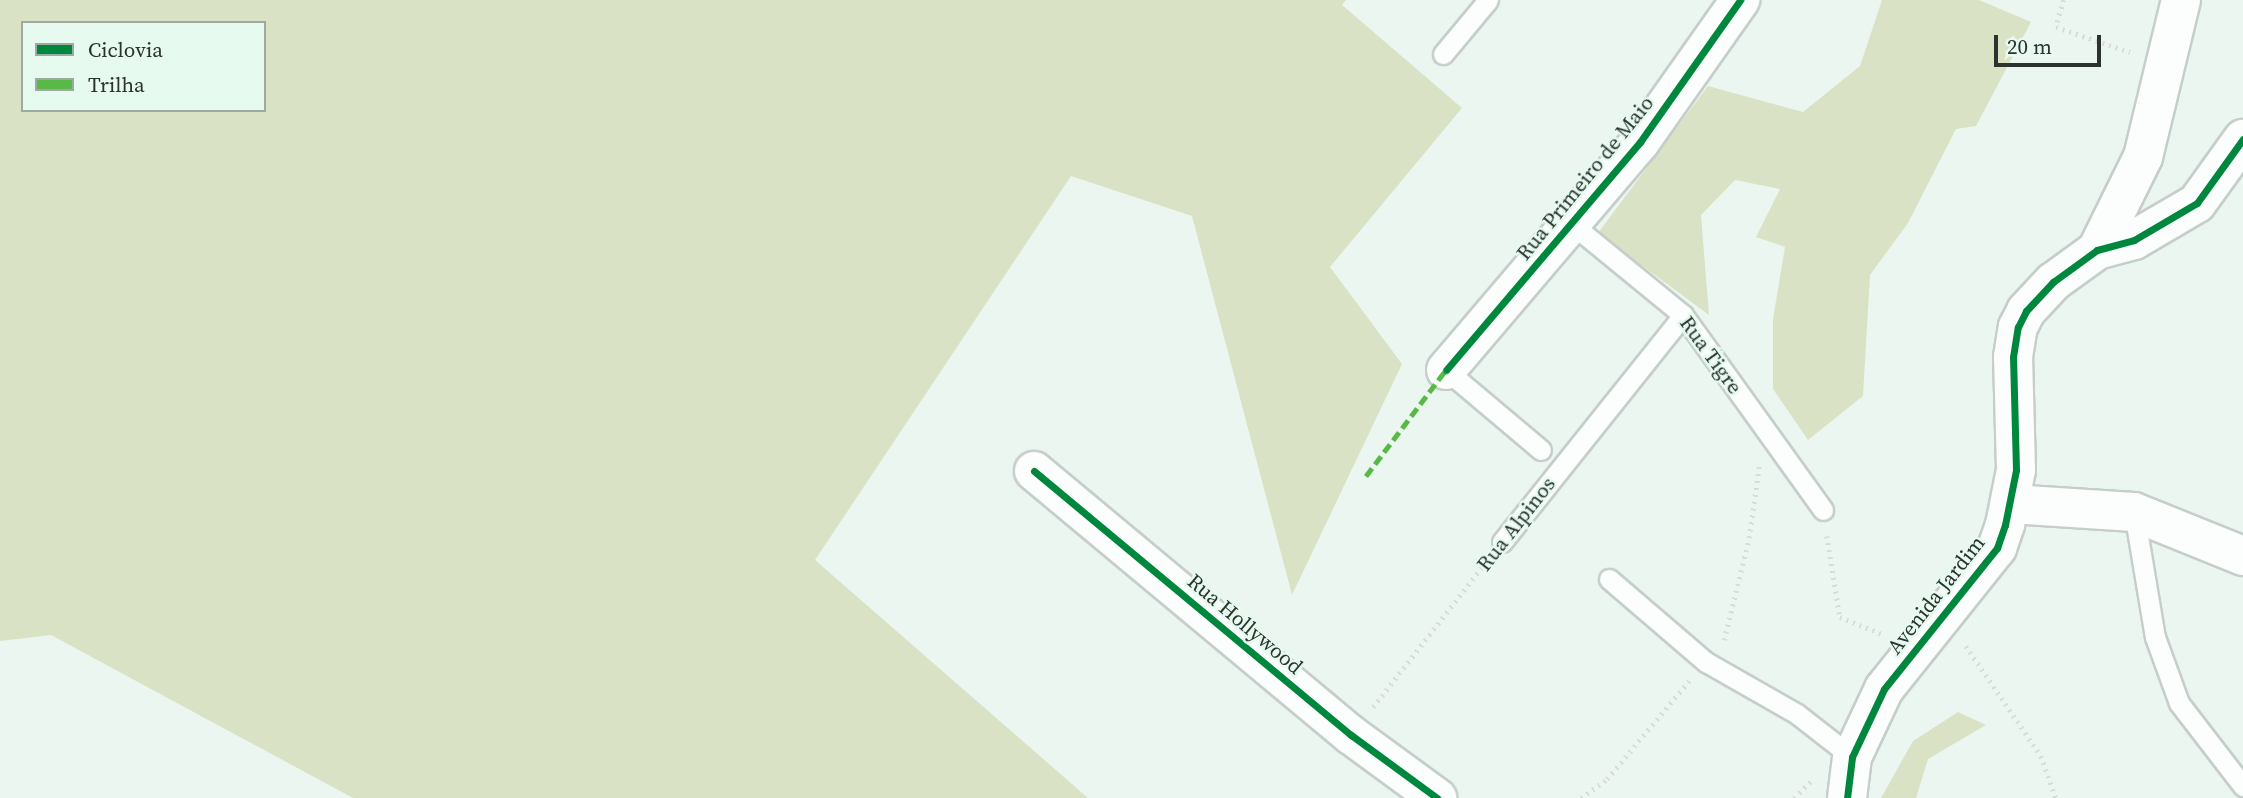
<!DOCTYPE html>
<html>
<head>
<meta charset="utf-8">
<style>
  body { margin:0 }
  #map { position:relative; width:2243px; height:798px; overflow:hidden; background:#ebf6f0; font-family:"Source Serif 4",serif }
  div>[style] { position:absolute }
  .green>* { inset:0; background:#dae2c5 }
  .path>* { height:4.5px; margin-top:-2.25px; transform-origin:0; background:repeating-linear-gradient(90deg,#d9dcda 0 2px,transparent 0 7px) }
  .roads { filter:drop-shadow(2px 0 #c6ceca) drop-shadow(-2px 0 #c6ceca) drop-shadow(0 2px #c6ceca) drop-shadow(0 -2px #c6ceca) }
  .lane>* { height:19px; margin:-9.5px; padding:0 9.5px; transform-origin:9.5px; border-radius:9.5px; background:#fcfefd }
  .street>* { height:38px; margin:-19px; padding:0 19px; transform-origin:19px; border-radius:19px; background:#fcfefd }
  .secondary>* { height:38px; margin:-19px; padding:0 19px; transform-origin:19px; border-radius:19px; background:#fcfefd }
  .quiet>* { height:5px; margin-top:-2.5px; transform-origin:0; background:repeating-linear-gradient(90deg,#58b947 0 10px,transparent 0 15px) }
  .cycleway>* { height:7px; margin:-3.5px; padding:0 3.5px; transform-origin:3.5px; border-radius:3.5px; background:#00873e }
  span { translate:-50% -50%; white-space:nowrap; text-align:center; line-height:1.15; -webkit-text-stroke:5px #e7faf0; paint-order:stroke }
  .street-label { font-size:21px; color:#2c332f }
  .legend { position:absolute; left:21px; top:21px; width:245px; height:91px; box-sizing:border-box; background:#e7faf0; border:2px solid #9caaa3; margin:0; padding:9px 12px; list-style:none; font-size:21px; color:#2c332f }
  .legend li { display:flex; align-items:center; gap:14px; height:35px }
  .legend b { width:35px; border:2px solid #9caaa3 }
  .scale { position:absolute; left:1994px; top:35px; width:107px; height:32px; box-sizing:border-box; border:4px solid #2c332f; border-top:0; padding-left:9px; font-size:21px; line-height:24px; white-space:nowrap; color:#2c332f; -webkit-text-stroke:5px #e7faf0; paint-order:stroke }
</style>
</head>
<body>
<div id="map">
  <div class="green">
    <i style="clip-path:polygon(evenodd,0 0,1346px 0,1342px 5px,1462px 108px,1330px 267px,1402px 364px,1292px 595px,1192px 216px,1071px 176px,815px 560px,1088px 798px,353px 798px,51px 635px,0 641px,0 0,23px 23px,264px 23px,264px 110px,23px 110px,23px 23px)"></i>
    <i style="clip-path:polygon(1882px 0,1979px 0,2031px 22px,1976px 126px,1956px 129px,1908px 223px,1870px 275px,1863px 396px,1808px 440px,1773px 389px,1773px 319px,1785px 247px,1756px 237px,1780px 189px,1735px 180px,1701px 215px,1709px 315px,1598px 233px,1708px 86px,1803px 112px,1860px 66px)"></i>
    <i style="clip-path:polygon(1958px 712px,1986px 725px,1928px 759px,1916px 798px,1881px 798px,1913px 741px)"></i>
  </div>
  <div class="path">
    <i style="left:2064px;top:0;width:28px;rotate:107deg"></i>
    <i style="left:2056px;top:27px;width:78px;rotate:18.7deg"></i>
    <i style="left:1827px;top:536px;width:82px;rotate:80.9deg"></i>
    <i style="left:1840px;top:617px;width:45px;rotate:22deg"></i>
    <i style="left:1724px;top:640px;width:105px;rotate:-76.2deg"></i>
    <i style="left:1749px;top:538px;width:72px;rotate:-82deg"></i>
    <i style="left:1966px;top:646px;width:133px;rotate:55.7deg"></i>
    <i style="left:2041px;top:756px;width:45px;rotate:70.3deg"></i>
    <i style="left:1373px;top:707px;width:184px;rotate:-52.1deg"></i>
    <i style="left:1581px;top:798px;width:32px;rotate:-36deg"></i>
    <i style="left:1607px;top:779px;width:128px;rotate:-50.1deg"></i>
    <i style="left:1794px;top:798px;width:27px;rotate:-45deg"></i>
  </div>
  <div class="roads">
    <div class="lane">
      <i style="left:1443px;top:54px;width:70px;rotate:-50.2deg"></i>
      <i style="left:1573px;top:225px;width:142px;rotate:39.3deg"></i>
      <i style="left:1683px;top:315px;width:240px;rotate:54.3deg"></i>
      <i style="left:1446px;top:370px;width:124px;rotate:40.1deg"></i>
      <i style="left:2134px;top:512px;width:127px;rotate:80.5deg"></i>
      <i style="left:2155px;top:637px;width:70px;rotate:70deg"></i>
      <i style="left:2179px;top:703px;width:105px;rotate:52.4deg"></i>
      <i style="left:1502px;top:542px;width:290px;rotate:-51.4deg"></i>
      <i style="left:1609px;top:579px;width:128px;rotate:40.6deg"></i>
      <i style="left:1706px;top:662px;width:105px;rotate:29.7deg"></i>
      <i style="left:1797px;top:714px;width:70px;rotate:38deg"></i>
    </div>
    <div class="street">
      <i style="left:1446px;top:370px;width:299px;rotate:-49.6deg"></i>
      <i style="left:1640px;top:142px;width:174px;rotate:-54.8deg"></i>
      <i style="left:1034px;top:471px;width:413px;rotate:39.8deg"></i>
      <i style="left:1351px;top:735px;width:107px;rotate:36.2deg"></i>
      <i style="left:2011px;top:504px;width:123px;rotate:3.7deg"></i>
      <i style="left:2134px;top:512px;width:118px;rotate:22deg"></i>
    </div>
    <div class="secondary">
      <i style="left:2097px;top:250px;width:104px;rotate:-63.7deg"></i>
      <i style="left:2143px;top:157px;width:162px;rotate:-76.4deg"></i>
      <i style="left:1847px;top:798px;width:41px;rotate:-83deg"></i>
      <i style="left:1852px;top:757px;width:75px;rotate:-64.8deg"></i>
      <i style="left:1884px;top:689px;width:181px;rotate:-51.3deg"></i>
      <i style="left:1997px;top:548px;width:24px;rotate:-71deg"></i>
      <i style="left:2005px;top:525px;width:56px;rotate:-78.7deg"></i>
      <i style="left:2016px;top:470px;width:113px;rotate:-91.5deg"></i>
      <i style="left:2013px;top:357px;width:30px;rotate:-81deg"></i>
      <i style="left:2018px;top:327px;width:18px;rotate:-63deg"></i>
      <i style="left:2026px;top:311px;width:40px;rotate:-47deg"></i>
      <i style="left:2053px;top:282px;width:54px;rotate:-36deg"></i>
      <i style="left:2097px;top:250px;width:38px;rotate:-15deg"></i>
      <i style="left:2134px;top:240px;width:73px;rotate:-30.4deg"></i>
      <i style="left:2197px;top:203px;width:79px;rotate:-54.3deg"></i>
    </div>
  </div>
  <div class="quiet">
    <i style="left:1366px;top:476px;width:133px;rotate:-53deg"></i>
  </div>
  <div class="cycleway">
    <i style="left:1446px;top:370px;width:299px;rotate:-49.6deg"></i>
    <i style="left:1640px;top:142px;width:174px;rotate:-54.8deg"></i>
    <i style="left:1034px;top:471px;width:413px;rotate:39.8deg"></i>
    <i style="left:1351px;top:735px;width:107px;rotate:36.2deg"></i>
    <i style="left:1847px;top:798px;width:41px;rotate:-83deg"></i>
    <i style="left:1852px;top:757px;width:75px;rotate:-64.8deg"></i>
    <i style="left:1884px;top:689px;width:181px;rotate:-51.3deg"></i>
    <i style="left:1997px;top:548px;width:24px;rotate:-71deg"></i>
    <i style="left:2005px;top:525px;width:56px;rotate:-78.7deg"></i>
    <i style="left:2016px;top:470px;width:113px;rotate:-91.5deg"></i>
    <i style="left:2013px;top:357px;width:30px;rotate:-81deg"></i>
    <i style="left:2018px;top:327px;width:18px;rotate:-63deg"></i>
    <i style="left:2026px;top:311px;width:40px;rotate:-47deg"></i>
    <i style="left:2053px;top:282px;width:54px;rotate:-36deg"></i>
    <i style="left:2097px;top:250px;width:38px;rotate:-15deg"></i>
    <i style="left:2134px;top:240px;width:73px;rotate:-30.4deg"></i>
    <i style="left:2197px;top:203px;width:79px;rotate:-54.3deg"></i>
  </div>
  <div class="street-label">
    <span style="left:1585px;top:178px;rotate:-51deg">Rua Primeiro de Maio</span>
    <span style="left:1711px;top:355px;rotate:54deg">Rua Tigre</span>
    <span style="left:1516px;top:524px;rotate:-52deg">Rua Alpinos</span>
    <span style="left:1936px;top:595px;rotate:-52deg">Avenida Jardim</span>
    <span style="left:1245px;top:624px;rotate:40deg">Rua Hollywood</span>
  </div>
  <ul class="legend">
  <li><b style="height:9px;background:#00873e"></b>Ciclovia</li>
  <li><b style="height:9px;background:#58b947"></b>Trilha</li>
  </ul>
  <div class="scale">20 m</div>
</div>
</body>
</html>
